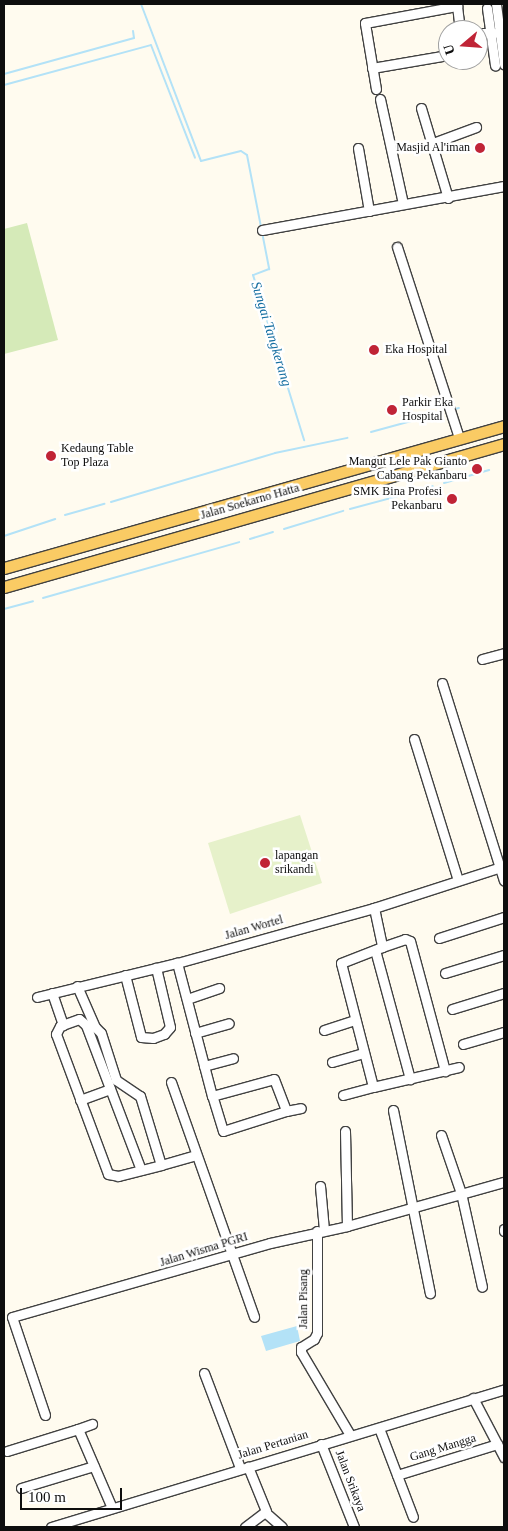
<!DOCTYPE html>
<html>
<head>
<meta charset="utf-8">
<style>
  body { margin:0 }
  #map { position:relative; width:508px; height:1531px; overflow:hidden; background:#fffbef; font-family:"Times New Roman",serif }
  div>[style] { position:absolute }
  .green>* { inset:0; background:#d5eab8 }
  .pitch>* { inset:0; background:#e6f1ca }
  .water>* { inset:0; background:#b3e2f7 }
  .stream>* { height:2px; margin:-1px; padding:0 1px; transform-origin:1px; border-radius:1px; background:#b3e2f7 }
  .roads { filter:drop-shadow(1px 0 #414141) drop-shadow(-1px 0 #414141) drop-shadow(0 1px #414141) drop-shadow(0 -1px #414141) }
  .minor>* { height:9px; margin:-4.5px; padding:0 4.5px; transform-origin:4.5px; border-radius:4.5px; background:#fff }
  .major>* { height:11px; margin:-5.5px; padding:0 5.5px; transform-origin:5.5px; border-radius:5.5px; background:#facb64 }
  .dots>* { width:14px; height:14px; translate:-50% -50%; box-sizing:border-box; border:2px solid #fff; border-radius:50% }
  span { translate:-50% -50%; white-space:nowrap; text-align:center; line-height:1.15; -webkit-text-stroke:5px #fff; paint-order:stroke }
  .poi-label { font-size:12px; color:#0e0e0e }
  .right { translate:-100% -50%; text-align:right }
  .left { translate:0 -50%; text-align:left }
  .street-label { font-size:12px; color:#0e0e0e }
  .water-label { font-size:14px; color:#156ea1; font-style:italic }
  .frame { position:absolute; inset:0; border:5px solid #0e0e0e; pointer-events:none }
  .north { position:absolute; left:438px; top:20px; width:50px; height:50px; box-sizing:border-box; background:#fff; border:1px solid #9f9f9f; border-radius:50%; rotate:252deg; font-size:14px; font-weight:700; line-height:20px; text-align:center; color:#0e0e0e }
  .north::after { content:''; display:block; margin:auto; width:18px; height:22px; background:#c02436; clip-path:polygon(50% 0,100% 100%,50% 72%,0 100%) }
  .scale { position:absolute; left:20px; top:1488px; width:102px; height:22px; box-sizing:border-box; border:2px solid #0e0e0e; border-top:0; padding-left:6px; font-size:15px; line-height:18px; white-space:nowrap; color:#0e0e0e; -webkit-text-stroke:4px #fff; paint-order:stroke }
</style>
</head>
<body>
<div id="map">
  <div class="green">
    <i style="clip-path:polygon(27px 223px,58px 340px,4px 354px,4px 229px)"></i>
  </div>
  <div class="pitch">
    <i style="clip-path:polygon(300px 815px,322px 883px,230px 914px,208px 843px)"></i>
  </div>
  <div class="water">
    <i style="clip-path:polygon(297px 1326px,300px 1341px,266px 1351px,261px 1336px)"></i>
  </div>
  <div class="stream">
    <i style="left:141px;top:4px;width:168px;rotate:69.1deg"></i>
    <i style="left:201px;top:161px;width:41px;rotate:-14deg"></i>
    <i style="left:241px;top:151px;width:7px;rotate:34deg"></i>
    <i style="left:247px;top:155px;width:73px;rotate:79deg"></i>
    <i style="left:4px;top:74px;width:135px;rotate:-15.5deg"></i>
    <i style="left:134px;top:38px;width:7px;rotate:-98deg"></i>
    <i style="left:4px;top:85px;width:152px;rotate:-15.2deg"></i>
    <i style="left:151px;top:45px;width:121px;rotate:68.7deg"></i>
    <i style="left:262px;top:232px;width:38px;rotate:79deg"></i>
    <i style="left:269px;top:269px;width:17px;rotate:159deg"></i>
    <i style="left:253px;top:275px;width:173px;rotate:72.8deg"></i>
    <i style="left:455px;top:409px;width:4px;rotate:-14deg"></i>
    <i style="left:371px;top:432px;width:57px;rotate:-15.3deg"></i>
    <i style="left:444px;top:483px;width:47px;rotate:-16.1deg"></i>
    <i style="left:428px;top:488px;width:5px;rotate:-22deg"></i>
    <i style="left:111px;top:502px;width:171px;rotate:-16.6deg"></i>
    <i style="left:275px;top:453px;width:74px;rotate:-11.8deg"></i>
    <i style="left:350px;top:509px;width:69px;rotate:-15deg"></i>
    <i style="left:65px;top:515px;width:41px;rotate:-15.8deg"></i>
    <i style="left:284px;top:529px;width:62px;rotate:-17deg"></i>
    <i style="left:4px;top:536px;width:54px;rotate:-18.4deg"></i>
    <i style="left:250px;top:539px;width:24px;rotate:-17deg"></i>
    <i style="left:43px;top:598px;width:204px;rotate:-15.9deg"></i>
    <i style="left:4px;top:609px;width:30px;rotate:-15deg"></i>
  </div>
  <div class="roads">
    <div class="minor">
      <i style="left:496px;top:4px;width:61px;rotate:82.4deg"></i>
      <i style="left:487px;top:8px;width:58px;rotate:82deg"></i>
      <i style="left:478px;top:33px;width:16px"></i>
      <i style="left:372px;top:68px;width:77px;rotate:-9.7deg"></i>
      <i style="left:376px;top:89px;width:67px;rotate:-99.5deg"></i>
      <i style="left:365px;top:23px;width:94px;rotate:-10.5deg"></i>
      <i style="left:457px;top:6px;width:24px;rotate:83deg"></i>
      <i style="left:380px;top:99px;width:107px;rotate:77.6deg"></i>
      <i style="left:421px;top:108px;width:94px;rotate:73.3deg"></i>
      <i style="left:433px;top:143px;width:46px;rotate:-20.4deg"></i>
      <i style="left:358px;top:148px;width:64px;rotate:80.1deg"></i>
      <i style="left:262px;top:230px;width:246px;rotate:-10.3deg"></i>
      <i style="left:397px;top:247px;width:201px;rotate:72deg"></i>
      <i style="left:482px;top:659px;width:23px;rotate:-15deg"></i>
      <i style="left:442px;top:683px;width:207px;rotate:72.6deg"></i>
      <i style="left:414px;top:739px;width:148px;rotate:72.7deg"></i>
      <i style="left:374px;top:908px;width:40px;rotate:78deg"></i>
      <i style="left:382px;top:947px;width:44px;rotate:158.7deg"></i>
      <i style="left:341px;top:963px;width:128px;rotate:75.5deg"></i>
      <i style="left:373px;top:1087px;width:88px;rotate:-13.1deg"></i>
      <i style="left:439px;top:938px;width:68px;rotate:-17.9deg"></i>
      <i style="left:382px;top:947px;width:24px;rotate:-19deg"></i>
      <i style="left:405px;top:939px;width:5px;rotate:22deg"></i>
      <i style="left:410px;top:941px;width:135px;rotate:74.9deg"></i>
      <i style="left:375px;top:950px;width:134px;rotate:74.8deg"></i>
      <i style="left:445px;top:973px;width:62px;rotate:-17deg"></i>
      <i style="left:125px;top:975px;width:64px;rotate:75.5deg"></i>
      <i style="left:141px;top:1037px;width:12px;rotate:5deg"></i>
      <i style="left:153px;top:1038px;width:12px;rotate:-20deg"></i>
      <i style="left:164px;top:1034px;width:9px;rotate:-49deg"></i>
      <i style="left:170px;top:1027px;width:61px;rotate:-103.3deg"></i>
      <i style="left:77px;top:986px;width:45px;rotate:66.3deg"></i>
      <i style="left:95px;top:1027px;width:8px;rotate:45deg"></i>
      <i style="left:101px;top:1033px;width:49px;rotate:72.3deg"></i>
      <i style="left:116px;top:1080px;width:29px;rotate:34deg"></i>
      <i style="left:140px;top:1096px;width:72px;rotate:73.1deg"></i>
      <i style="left:161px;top:1165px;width:36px;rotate:-16deg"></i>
      <i style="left:52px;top:993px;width:34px;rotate:71deg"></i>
      <i style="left:37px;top:997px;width:144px;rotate:-13.7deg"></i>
      <i style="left:187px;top:999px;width:34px;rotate:-19deg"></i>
      <i style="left:452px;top:1009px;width:54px;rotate:-17.1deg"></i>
      <i style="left:324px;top:1030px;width:33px;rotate:-18deg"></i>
      <i style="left:195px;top:1033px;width:35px;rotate:-16deg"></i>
      <i style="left:463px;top:1044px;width:43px;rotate:-16.3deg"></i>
      <i style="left:332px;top:1062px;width:32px;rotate:-16deg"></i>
      <i style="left:204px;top:1066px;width:30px;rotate:-15deg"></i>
      <i style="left:171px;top:1082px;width:249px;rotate:70.5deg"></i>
      <i style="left:343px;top:1095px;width:31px;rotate:-15deg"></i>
      <i style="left:212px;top:1096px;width:64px;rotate:-15.3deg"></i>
      <i style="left:274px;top:1079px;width:34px;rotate:69deg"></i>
      <i style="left:286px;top:1111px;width:66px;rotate:162.4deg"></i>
      <i style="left:223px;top:1131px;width:37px;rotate:-107deg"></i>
      <i style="left:212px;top:1096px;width:138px;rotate:-104.7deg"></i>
      <i style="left:177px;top:963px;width:205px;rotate:-15.6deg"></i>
      <i style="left:374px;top:908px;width:137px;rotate:-17.9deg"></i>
      <i style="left:80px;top:1100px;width:32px;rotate:-20deg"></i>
      <i style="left:393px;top:1110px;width:187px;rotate:78.6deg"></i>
      <i style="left:286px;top:1111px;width:15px;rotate:-11deg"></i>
      <i style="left:345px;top:1131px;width:95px;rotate:88.8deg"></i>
      <i style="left:441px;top:1135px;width:61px;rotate:71deg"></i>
      <i style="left:461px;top:1193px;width:96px;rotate:77.4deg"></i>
      <i style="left:141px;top:1170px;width:155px;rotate:-110.8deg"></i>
      <i style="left:86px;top:1025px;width:9px;rotate:-139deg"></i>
      <i style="left:79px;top:1019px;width:20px;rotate:160deg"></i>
      <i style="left:60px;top:1026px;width:9px;rotate:117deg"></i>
      <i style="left:56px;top:1034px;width:149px;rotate:69.6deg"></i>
      <i style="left:108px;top:1174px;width:10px;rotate:11deg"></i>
      <i style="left:118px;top:1176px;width:44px;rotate:-14.3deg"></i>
      <i style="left:320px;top:1186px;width:44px;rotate:84.8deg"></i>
      <i style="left:504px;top:1229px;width:2px;rotate:90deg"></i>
      <i style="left:317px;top:1231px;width:102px;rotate:90deg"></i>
      <i style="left:317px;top:1333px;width:7px;rotate:117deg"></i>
      <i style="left:314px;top:1339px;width:15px;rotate:148deg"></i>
      <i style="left:301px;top:1347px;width:5px;rotate:90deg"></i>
      <i style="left:301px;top:1352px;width:96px;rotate:59.4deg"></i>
      <i style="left:204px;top:1373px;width:102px;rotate:69.2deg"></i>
      <i style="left:473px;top:1398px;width:67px;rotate:62.3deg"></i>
      <i style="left:45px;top:1415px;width:103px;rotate:-108.6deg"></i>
      <i style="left:12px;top:1317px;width:268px;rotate:-16deg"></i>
      <i style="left:270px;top:1243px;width:79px;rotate:-12.4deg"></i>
      <i style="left:347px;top:1226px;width:163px;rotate:-15.7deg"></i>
      <i style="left:379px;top:1428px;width:95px;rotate:69.1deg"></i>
      <i style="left:78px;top:1429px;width:15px;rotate:-20deg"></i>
      <i style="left:321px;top:1444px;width:89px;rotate:68.3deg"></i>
      <i style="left:7px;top:1451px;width:74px;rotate:-17.2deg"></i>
      <i style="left:78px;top:1429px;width:86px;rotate:66.7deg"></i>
      <i style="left:397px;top:1475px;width:105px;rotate:-17.2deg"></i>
      <i style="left:21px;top:1488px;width:76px;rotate:-16.8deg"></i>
      <i style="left:266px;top:1513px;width:21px;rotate:41deg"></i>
      <i style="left:51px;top:1527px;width:474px;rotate:-16.9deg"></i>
      <i style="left:245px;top:1527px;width:26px;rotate:-37deg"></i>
      <i style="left:266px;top:1511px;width:48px;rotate:-112.2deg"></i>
    </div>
    <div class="major">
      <i style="left:4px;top:568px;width:520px;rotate:-15.85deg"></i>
      <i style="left:4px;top:587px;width:520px;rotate:-15.96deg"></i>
    </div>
  </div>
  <div class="dots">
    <i style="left:480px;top:148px;background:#c02436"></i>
    <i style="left:374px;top:350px;background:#c02436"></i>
    <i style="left:392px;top:410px;background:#c02436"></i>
    <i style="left:51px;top:456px;background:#c02436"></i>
    <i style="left:477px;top:469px;background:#c02436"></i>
    <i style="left:452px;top:499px;background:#c02436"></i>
    <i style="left:265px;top:863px;background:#c02436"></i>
  </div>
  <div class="poi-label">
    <span class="right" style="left:470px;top:148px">Masjid Al'iman</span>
    <span class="left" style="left:385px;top:350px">Eka Hospital</span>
    <span class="left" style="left:402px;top:410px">Parkir Eka<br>Hospital</span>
    <span class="left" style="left:61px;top:456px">Kedaung Table<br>Top Plaza</span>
    <span class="right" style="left:467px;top:469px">Mangut Lele Pak Gianto<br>Cabang Pekanbaru</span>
    <span class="right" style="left:442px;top:499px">SMK Bina Profesi<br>Pekanbaru</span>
    <span class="left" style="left:275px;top:863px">lapangan<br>srikandi</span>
  </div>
  <div class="street-label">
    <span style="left:250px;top:502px;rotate:-16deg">Jalan Soekarno Hatta</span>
    <span style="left:254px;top:928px;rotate:-16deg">Jalan Wortel</span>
    <span style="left:204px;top:1250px;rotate:-17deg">Jalan Wisma PGRI</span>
    <span style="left:304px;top:1299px;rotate:-90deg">Jalan Pisang</span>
    <span style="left:273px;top:1445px;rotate:-17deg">Jalan Pertanian</span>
    <span style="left:443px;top:1448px;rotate:-17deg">Gang Mangga</span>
    <span style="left:350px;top:1481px;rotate:69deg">Jalan Srikaya</span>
  </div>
  <div class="water-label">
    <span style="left:271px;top:334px;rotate:73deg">Sungai Tangkerang</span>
  </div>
  <div class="frame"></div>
  <div class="north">U</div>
  <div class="scale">100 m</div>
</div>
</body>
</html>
